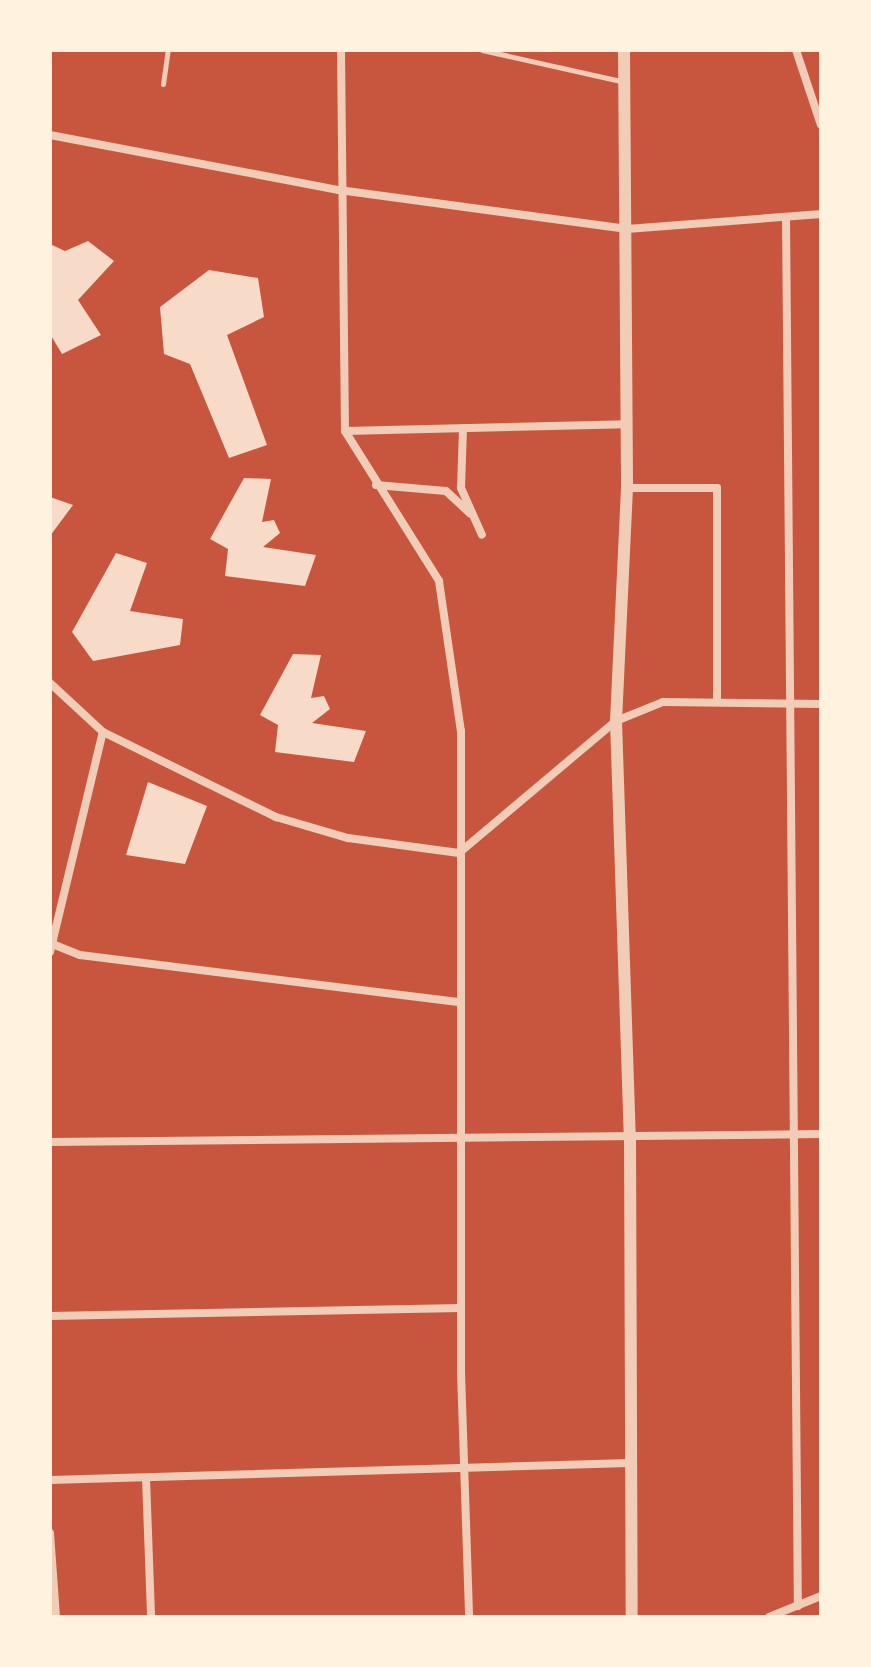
<!DOCTYPE html>
<html>
<head>
<meta charset="utf-8">
<style>
  body { margin:0 }
  #map { position:relative; width:871px; height:1667px; overflow:hidden; background:#c8553d; font-family:"Source Sans 3",sans-serif }
  div>[style] { position:absolute }
  .building>* { inset:0; background:#f7dbc8 }
  .service>* { height:5px; margin:-2.5px; padding:0 2.5px; transform-origin:2.5px; border-radius:2.5px; background:#f1ccb7 }
  .minor>* { height:8px; margin:-4px; padding:0 4px; transform-origin:4px; border-radius:4px; background:#f1ccb7 }
  .tertiary>* { height:12px; margin:-6px; padding:0 6px; transform-origin:6px; border-radius:6px; background:#f1ccb7 }
  span { translate:-50% -50%; white-space:nowrap; text-align:center; line-height:1.15; -webkit-text-stroke:6px #fff3e0; paint-order:stroke }
  .frame { position:absolute; inset:0; border:52px solid #fff3e0; pointer-events:none }
</style>
</head>
<body>
<div id="map">
  <div class="building">
    <i style="clip-path:polygon(88px 241px,114px 261px,78px 300px,101px 335px,62px 354px,50px 334px,50px 244px,65px 251px)"></i>
    <i style="clip-path:polygon(209px 270px,258px 278px,264px 317px,227px 335px,267px 445px,229px 458px,190px 364px,164px 354px,160px 307px)"></i>
    <i style="clip-path:polygon(244px 478px,271px 479px,262px 522px,274px 520px,280px 533px,263px 547px,316px 555px,305px 586px,225px 576px,228px 549px,210px 539px)"></i>
    <i style="clip-path:polygon(50px 497px,73px 505px,50px 536px)"></i>
    <i style="clip-path:polygon(116px 553px,147px 563px,130px 611px,183px 619px,180px 645px,93px 661px,72px 632px)"></i>
    <i style="clip-path:polygon(293px 654px,321px 655px,311px 698px,324px 696px,330px 709px,312px 723px,366px 731px,354px 762px,275px 752px,278px 725px,260px 715px)"></i>
    <i style="clip-path:polygon(148px 782px,207px 806px,185px 864px,126px 855px)"></i>
  </div>
  <div class="service">
    <i style="left:482px;top:50px;width:142px;rotate:12.6deg"></i>
    <i style="left:163px;top:84px;width:34px;rotate:-82deg"></i>
  </div>
  <div class="minor">
    <i style="left:341px;top:50px;width:381px;rotate:89.4deg"></i>
    <i style="left:345px;top:431px;width:177px;rotate:57.9deg"></i>
    <i style="left:439px;top:581px;width:152px;rotate:81.7deg"></i>
    <i style="left:461px;top:731px;width:641px;rotate:90deg"></i>
    <i style="left:461px;top:1372px;width:245px;rotate:88.1deg"></i>
    <i style="left:796px;top:50px;width:79px;rotate:71.6deg"></i>
    <i style="left:50px;top:135px;width:294px;rotate:10.8deg"></i>
    <i style="left:339px;top:190px;width:291px;rotate:7.7deg"></i>
    <i style="left:627px;top:229px;width:195px;rotate:-4.4deg"></i>
    <i style="left:786px;top:217px;width:1389px;rotate:89.51deg"></i>
    <i style="left:463px;top:428px;width:60px;rotate:91.9deg"></i>
    <i style="left:461px;top:488px;width:51px;rotate:65.9deg"></i>
    <i style="left:345px;top:431px;width:281px;rotate:-1.4deg"></i>
    <i style="left:376px;top:485px;width:70px;rotate:4.9deg"></i>
    <i style="left:446px;top:491px;width:33px;rotate:43deg"></i>
    <i style="left:627px;top:488px;width:90px"></i>
    <i style="left:717px;top:488px;width:214px;rotate:90deg"></i>
    <i style="left:50px;top:683px;width:72px;rotate:42.8deg"></i>
    <i style="left:103px;top:732px;width:193px;rotate:26.2deg"></i>
    <i style="left:276px;top:817px;width:75px;rotate:16.3deg"></i>
    <i style="left:348px;top:838px;width:112px;rotate:7.7deg"></i>
    <i style="left:459px;top:853px;width:205px;rotate:-40.1deg"></i>
    <i style="left:616px;top:721px;width:51px;rotate:-22deg"></i>
    <i style="left:663px;top:702px;width:158px;rotate:0.7deg"></i>
    <i style="left:50px;top:943px;width:32px;rotate:22deg"></i>
    <i style="left:80px;top:955px;width:383px;rotate:7.1deg"></i>
    <i style="left:50px;top:952px;width:226px;rotate:-76.5deg"></i>
    <i style="left:50px;top:1142px;width:771px;rotate:-0.59deg"></i>
    <i style="left:50px;top:1316px;width:411px;rotate:-1.1deg"></i>
    <i style="left:146px;top:1478px;width:139px;rotate:87.9deg"></i>
    <i style="left:50px;top:1480px;width:579px;rotate:-1.68deg"></i>
    <i style="left:50px;top:1533px;width:84px;rotate:85.9deg"></i>
    <i style="left:769px;top:1617px;width:56px;rotate:-22deg"></i>
  </div>
  <div class="tertiary">
    <i style="left:624px;top:50px;width:438px;rotate:89.6deg"></i>
    <i style="left:627px;top:488px;width:233px;rotate:92.7deg"></i>
    <i style="left:616px;top:721px;width:416px;rotate:88.1deg"></i>
    <i style="left:630px;top:1137px;width:480px;rotate:89.8deg"></i>
  </div>
  <div class="frame"></div>
</div>
</body>
</html>
